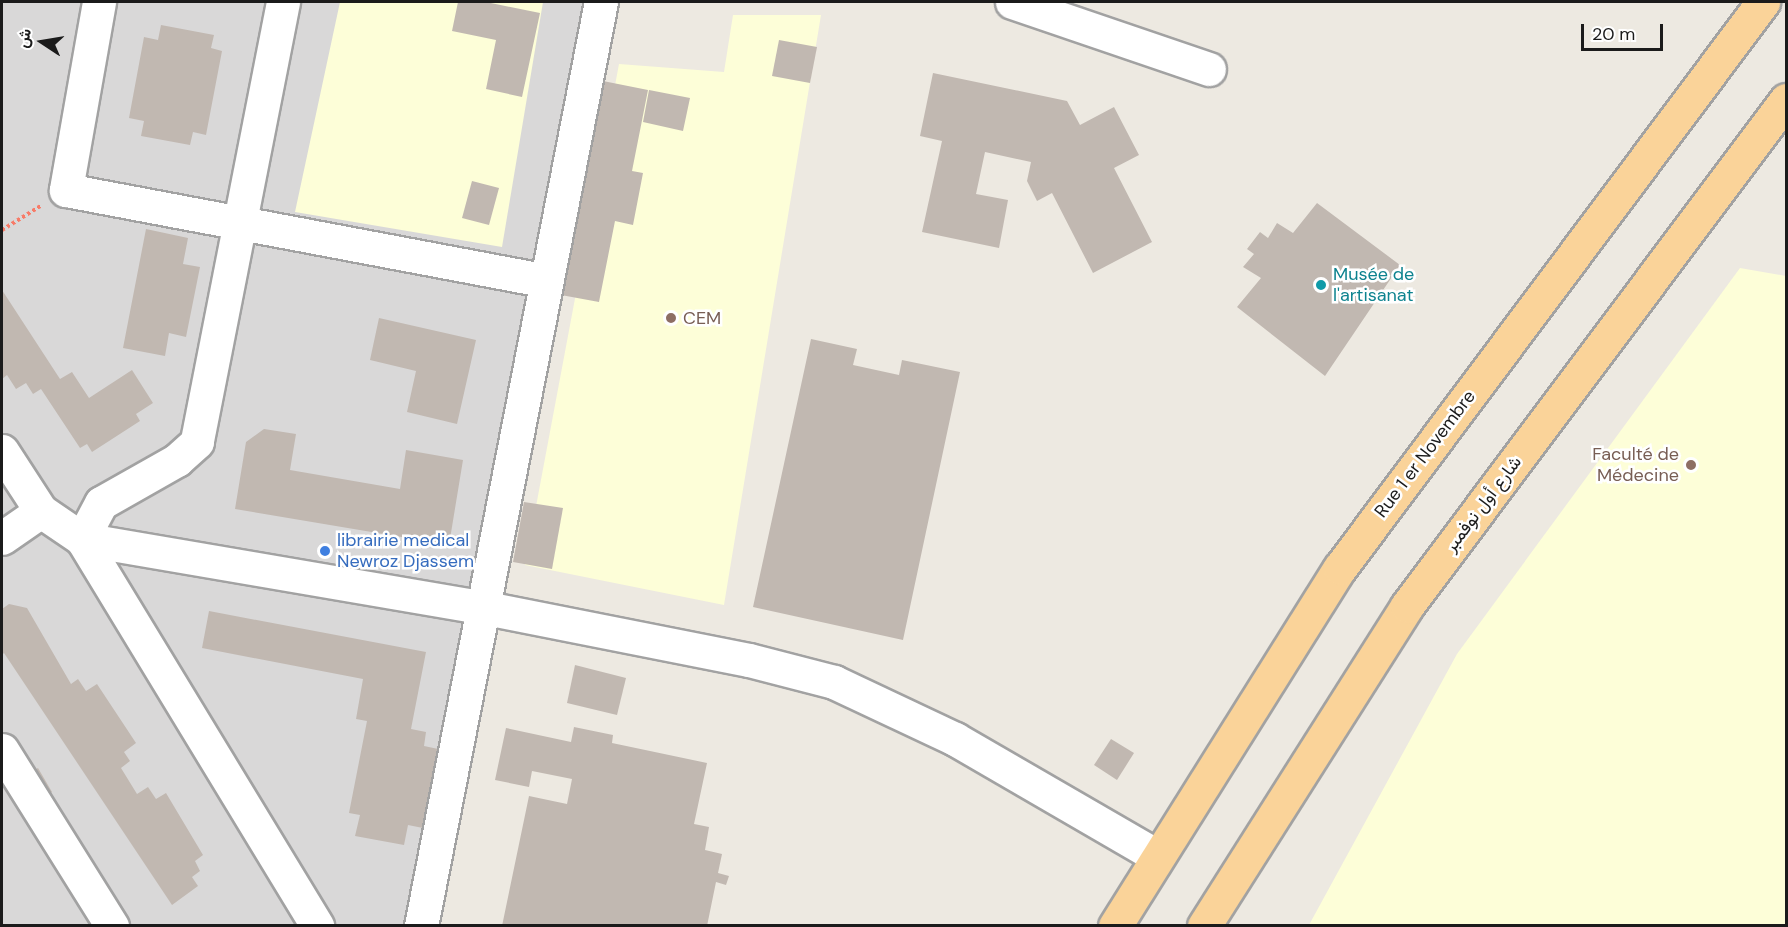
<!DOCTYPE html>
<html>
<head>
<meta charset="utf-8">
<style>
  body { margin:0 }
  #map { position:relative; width:1788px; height:927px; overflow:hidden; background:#ede9e1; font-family:"DM Sans",Vazirmatn,sans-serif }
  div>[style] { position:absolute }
  .residential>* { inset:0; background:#d9d8d8 }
  .education>* { inset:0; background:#fdfed8 }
  .building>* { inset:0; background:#c1b8b1 }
  .path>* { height:4px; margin-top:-2px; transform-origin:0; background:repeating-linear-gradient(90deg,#f77b68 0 3px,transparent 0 6px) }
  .roads { filter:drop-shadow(2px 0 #a2a2a2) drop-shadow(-2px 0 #a2a2a2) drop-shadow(0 2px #a2a2a2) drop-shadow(0 -2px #a2a2a2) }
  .minor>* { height:33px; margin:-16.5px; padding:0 16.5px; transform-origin:16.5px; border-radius:16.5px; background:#fff }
  .major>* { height:33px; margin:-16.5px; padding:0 16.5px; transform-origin:16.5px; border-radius:16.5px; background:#fad399 }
  .dots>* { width:16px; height:16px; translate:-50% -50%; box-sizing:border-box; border:3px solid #fff; border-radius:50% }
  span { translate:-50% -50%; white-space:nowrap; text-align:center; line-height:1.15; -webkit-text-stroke:5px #fff; paint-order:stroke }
  .culture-label { font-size:18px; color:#0d838f }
  .left { translate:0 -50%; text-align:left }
  .education-label { font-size:18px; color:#785e54 }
  .right { translate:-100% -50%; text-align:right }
  .street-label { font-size:18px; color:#1b1b1b }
  .shop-label { font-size:18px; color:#366cbe }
  .frame { position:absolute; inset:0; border:3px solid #1b1b1b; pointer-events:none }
  .north { position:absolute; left:12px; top:12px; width:60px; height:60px; -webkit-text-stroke:4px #fff; paint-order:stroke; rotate:282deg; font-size:16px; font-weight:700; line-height:24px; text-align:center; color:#1b1b1b }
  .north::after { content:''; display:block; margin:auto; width:21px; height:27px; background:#1b1b1b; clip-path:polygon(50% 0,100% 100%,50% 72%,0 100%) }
  .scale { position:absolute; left:1581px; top:24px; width:82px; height:27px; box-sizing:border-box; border:3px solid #1b1b1b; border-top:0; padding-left:8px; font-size:18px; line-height:21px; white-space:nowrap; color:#1b1b1b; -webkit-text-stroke:4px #fff; paint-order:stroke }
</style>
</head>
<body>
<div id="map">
  <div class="residential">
    <i style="clip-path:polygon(2px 2px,601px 2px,421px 925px,2px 926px)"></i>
  </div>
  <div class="education">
    <i style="clip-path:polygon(340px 2px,543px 2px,502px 247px,295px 212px)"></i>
    <i style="clip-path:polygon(733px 15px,821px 15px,724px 605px,525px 565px,619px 64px,724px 72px)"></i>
    <i style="clip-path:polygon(1740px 268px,1786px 276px,1786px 925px,1309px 925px,1457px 654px)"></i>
  </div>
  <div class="building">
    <i style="clip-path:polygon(458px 2px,486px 2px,540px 13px,522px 97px,486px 89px,496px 40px,452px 31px)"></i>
    <i style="clip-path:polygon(161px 25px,214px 35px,211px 48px,222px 51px,206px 135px,193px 132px,190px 145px,141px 136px,144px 121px,129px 118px,144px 37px,158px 40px)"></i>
    <i style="clip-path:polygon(779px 40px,817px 47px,810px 83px,772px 76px)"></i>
    <i style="clip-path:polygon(933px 73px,1067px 101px,1080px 125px,1114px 107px,1139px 155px,1114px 168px,1152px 242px,1093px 273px,1052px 193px,1037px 201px,1027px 181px,1031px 162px,985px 152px,976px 194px,1008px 200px,999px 248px,922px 232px,942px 141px,920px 136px)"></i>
    <i style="clip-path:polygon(603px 81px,648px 90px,632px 171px,643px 173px,633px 225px,615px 221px,599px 302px,561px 295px)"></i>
    <i style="clip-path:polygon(649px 90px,690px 98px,683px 131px,643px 122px)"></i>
    <i style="clip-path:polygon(472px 181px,499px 188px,489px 225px,462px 218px)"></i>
    <i style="clip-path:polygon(1317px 203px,1400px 265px,1325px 376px,1237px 307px,1261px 278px,1243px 267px,1254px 254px,1247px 249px,1260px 232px,1268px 238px,1277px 223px,1293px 233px)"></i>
    <i style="clip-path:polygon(146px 229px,188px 238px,183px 264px,200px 267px,186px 337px,169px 333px,165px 356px,123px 348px)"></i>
    <i style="clip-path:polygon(2px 290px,60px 379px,72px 372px,89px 398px,132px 370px,153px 403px,136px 414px,140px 421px,92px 452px,87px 444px,80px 448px,41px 389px,33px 394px,26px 383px,16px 389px,7px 375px,2px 379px)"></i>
    <i style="clip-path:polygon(379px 318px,476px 340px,457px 424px,407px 412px,416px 371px,370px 360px)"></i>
    <i style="clip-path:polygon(811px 339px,857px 349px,853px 365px,899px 375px,902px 360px,960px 372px,903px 640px,753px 607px)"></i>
    <i style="clip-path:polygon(264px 429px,296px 434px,290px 470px,400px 489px,406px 450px,463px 460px,449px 545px,235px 509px,246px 442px)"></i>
    <i style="clip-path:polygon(524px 502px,563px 508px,552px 569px,513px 562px)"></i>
    <i style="clip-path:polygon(9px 604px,27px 608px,71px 684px,78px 679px,86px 691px,97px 684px,136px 743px,124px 752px,130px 761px,121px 768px,137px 794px,148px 787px,156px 799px,166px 793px,203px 855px,195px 861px,200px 871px,192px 877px,198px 886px,172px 905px,4px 653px,2px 655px,2px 609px)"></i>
    <i style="clip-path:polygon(209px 611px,426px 652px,411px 729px,426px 732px,424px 746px,443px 750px,428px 829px,408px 825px,404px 845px,355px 836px,360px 815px,349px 813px,367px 721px,356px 719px,363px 679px,202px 648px)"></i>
    <i style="clip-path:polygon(575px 665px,626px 678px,617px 715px,567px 703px)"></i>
    <i style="clip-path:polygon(574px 727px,613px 735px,612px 743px,707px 763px,694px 824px,709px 827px,705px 850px,722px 854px,718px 873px,729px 876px,726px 885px,716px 882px,707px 926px,502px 926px,529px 796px,567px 804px,572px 779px,532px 771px,529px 787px,495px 780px,506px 728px,571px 742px)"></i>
    <i style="clip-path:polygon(1111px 739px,1134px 753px,1117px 780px,1094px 765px)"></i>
    <i style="clip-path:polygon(38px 768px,52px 792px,39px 800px,25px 776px)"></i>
  </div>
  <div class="path">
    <i style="left:2px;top:230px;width:47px;rotate:-32deg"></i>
  </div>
  <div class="roads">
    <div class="minor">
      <i style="left:99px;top:2px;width:191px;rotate:100deg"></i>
      <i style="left:66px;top:190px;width:489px;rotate:10.7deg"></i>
      <i style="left:283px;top:2px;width:448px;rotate:101.1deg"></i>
      <i style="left:197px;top:442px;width:27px;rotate:138deg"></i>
      <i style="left:177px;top:460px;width:87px;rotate:150.5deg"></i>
      <i style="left:101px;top:503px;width:41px;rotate:117.8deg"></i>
      <i style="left:82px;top:539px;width:453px;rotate:58.7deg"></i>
      <i style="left:1012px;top:2px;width:208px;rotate:18.8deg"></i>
      <i style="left:2px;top:451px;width:72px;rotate:57deg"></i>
      <i style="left:41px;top:511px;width:47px;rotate:145.3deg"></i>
      <i style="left:41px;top:511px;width:50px;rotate:34.3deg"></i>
      <i style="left:82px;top:539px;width:405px;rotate:9.7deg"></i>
      <i style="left:481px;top:607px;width:273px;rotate:11.2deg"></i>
      <i style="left:749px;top:660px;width:88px;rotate:14.5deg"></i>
      <i style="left:834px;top:682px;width:134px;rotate:25.2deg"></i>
      <i style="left:955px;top:739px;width:233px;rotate:30.1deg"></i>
      <i style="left:2px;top:750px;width:208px;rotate:58deg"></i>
      <i style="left:421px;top:926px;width:941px;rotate:-78.98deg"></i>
    </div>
    <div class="major">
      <i style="left:1115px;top:926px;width:423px;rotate:-57.9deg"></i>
      <i style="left:1340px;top:568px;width:707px;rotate:-53.23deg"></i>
      <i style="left:1204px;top:926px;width:379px;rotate:-57.6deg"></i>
      <i style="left:1407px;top:606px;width:632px;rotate:-53.17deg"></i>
    </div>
  </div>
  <div class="dots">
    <i style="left:1321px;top:285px;background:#0f9aa8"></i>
    <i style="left:671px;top:318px;background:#8d6e63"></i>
    <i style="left:1691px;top:465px;background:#8d6e63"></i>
    <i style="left:325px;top:551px;background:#3f7fe0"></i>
  </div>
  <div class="culture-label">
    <span class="left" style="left:1333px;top:285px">Musée de<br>l'artisanat</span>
  </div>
  <div class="education-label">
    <span class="left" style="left:683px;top:318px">CEM</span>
    <span class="right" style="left:1679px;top:465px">Faculté de<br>Médecine</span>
  </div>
  <div class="street-label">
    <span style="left:1425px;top:454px;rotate:-53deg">Rue 1 er Novembre</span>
    <span style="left:1483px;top:504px;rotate:-53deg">شارع أول نوفمبر</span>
  </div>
  <div class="shop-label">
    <span class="left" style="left:337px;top:551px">librairie medical<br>Newroz Djassem</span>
  </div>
  <div class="frame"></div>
  <div class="north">ش</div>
  <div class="scale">20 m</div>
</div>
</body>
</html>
